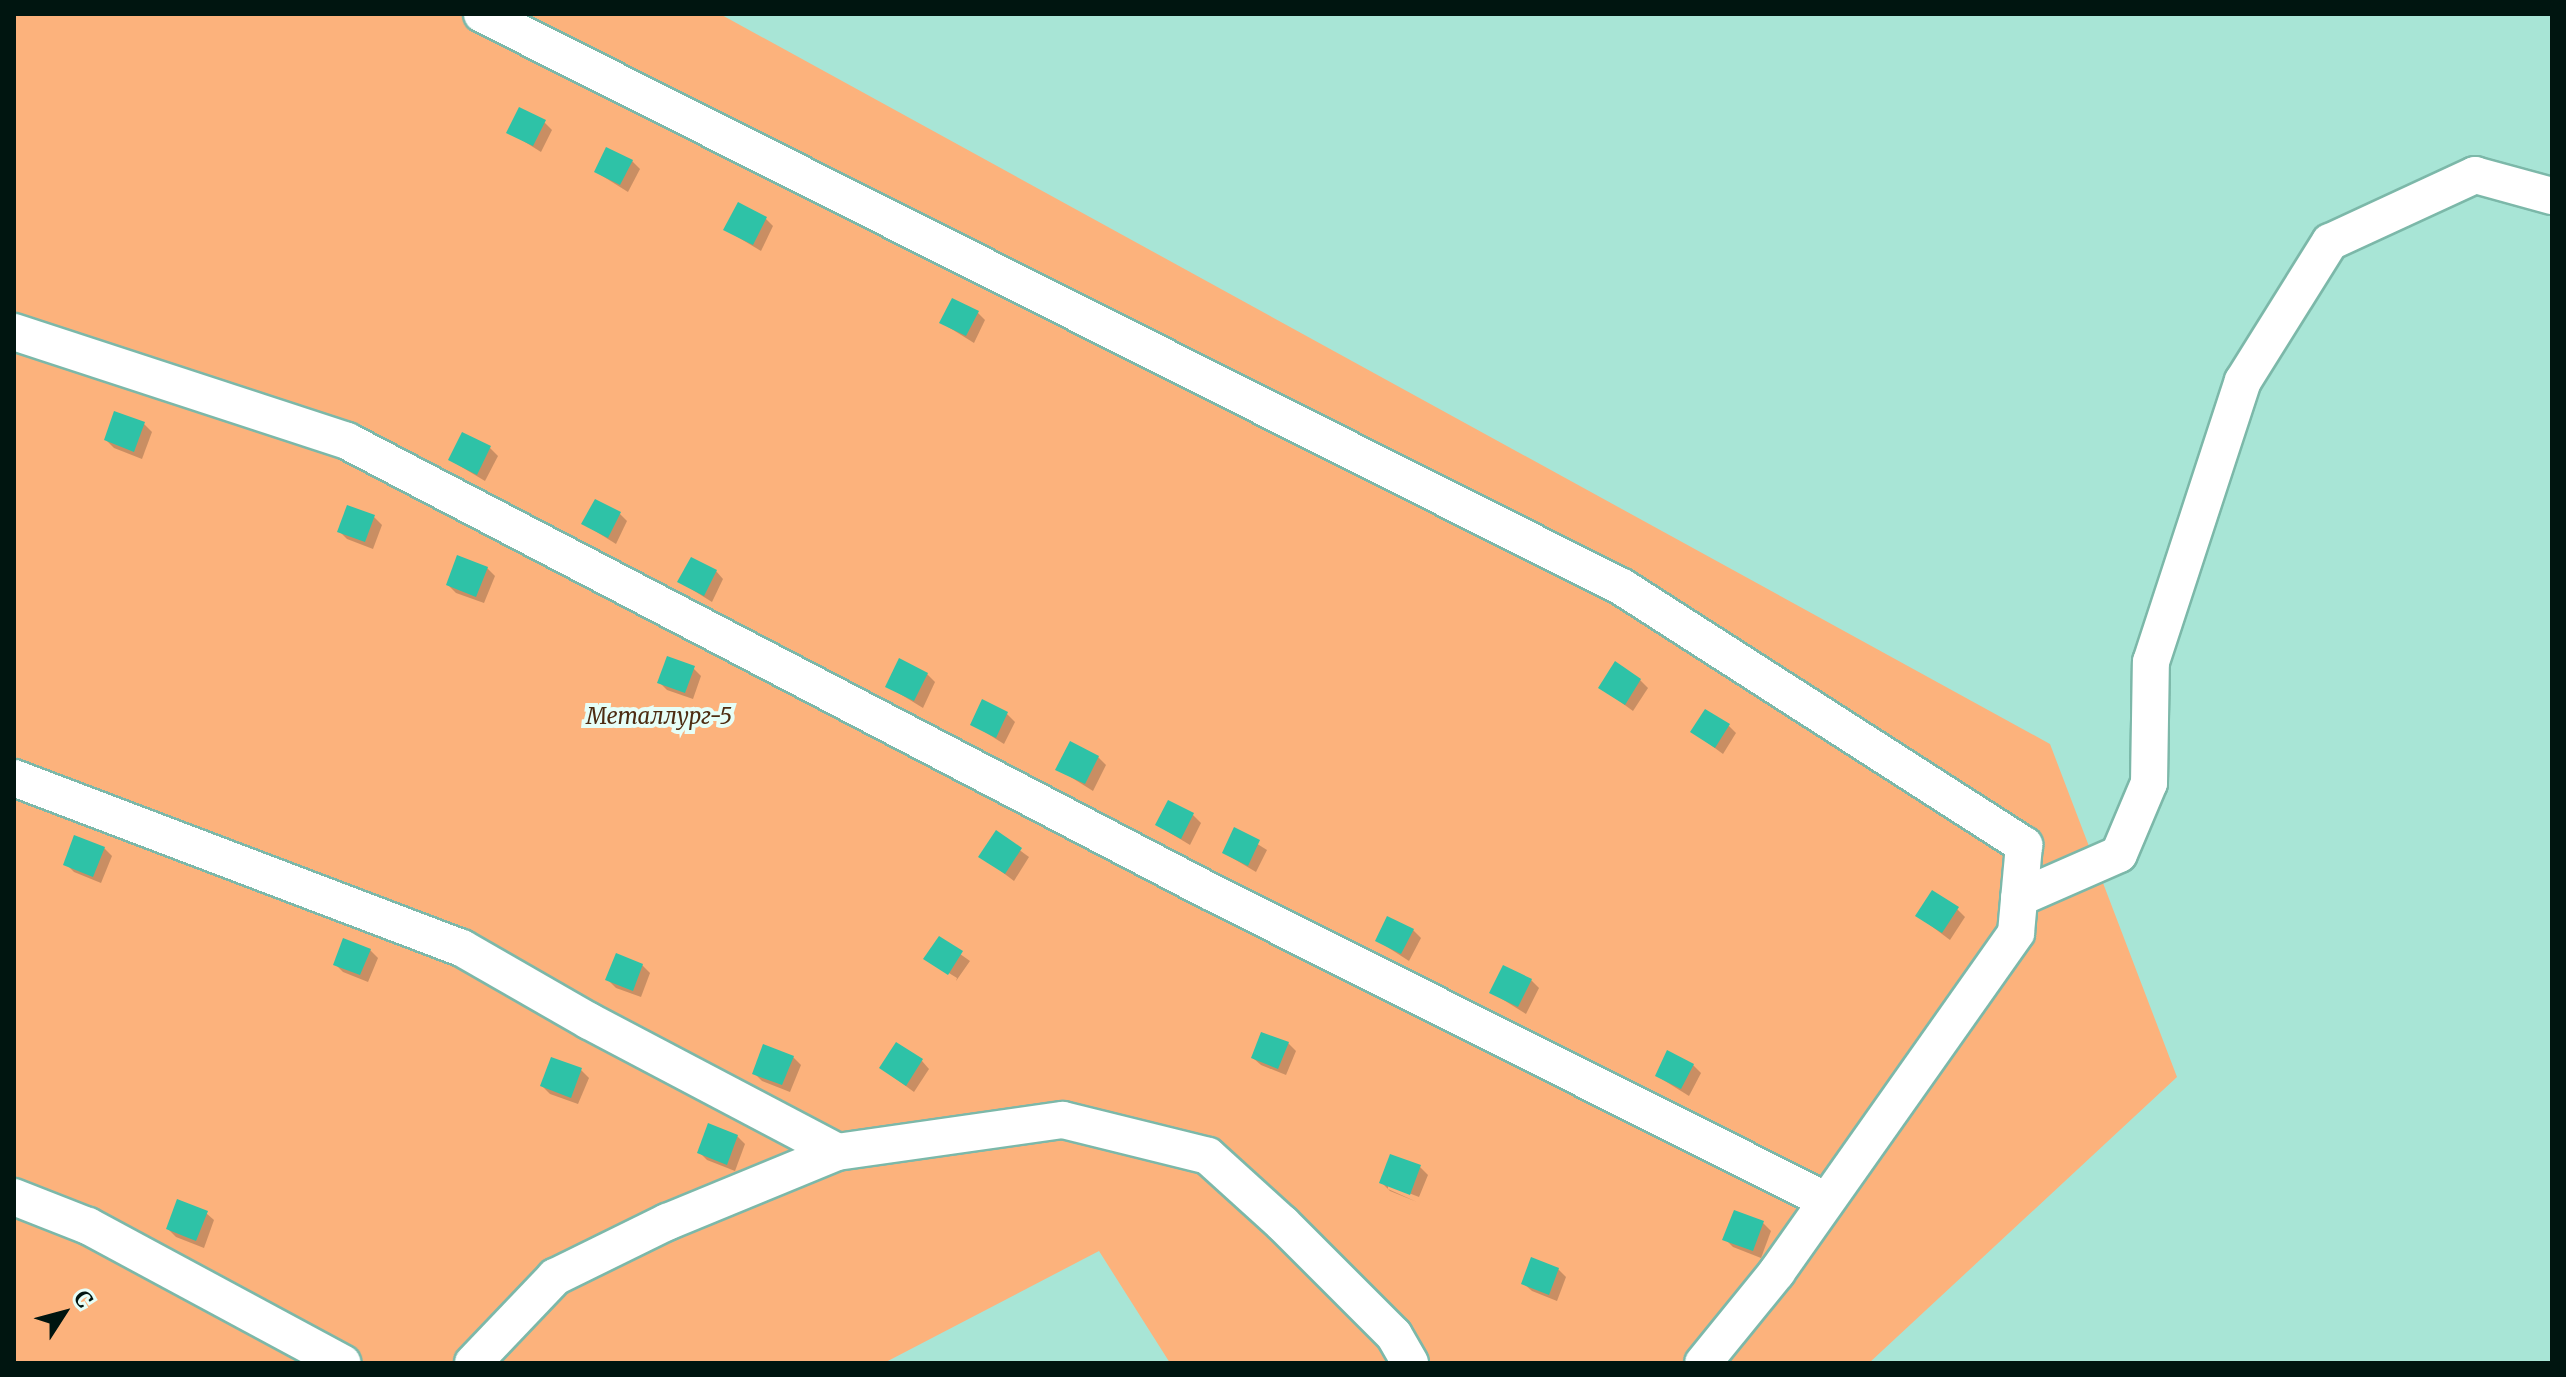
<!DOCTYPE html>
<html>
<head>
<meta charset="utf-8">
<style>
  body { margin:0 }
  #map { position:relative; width:2566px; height:1377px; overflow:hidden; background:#a8e5d6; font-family:Merriweather,serif }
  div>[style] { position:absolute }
  .green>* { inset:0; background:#fcb27c }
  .shadow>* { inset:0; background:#0003 }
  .building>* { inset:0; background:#2ec2a7 }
  .roads { filter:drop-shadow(2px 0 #7cb8a9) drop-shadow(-2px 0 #7cb8a9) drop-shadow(0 2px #7cb8a9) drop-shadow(0 -2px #7cb8a9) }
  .minor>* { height:36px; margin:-18px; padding:0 18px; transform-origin:18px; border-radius:18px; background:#fff }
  span { translate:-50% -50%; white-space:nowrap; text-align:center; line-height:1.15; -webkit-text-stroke:8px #e6fef7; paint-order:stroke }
  .park-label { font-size:22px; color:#4d2c12; font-style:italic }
  .frame { position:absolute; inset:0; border:16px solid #001510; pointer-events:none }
  .north { position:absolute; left:24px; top:1273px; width:80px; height:80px; -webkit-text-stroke:6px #e6fef7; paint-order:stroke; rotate:54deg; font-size:22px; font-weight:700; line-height:32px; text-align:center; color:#001510 }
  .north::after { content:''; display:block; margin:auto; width:28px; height:36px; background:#001510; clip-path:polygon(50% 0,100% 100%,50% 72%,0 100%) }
</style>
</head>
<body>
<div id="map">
  <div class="green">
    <i style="clip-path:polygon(14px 14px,720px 14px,2050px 744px,2177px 1077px,1869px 1363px,1170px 1363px,1099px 1251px,884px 1363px,14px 1363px)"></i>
  </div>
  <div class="shadow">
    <i style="clip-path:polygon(544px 122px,552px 130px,541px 152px,509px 132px)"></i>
    <i style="clip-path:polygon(632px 161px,640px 169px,628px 192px,596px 172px)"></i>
    <i style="clip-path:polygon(765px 218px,773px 226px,761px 251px,726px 230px)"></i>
    <i style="clip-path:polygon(977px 312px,985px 320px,974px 343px,942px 323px)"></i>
    <i style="clip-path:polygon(144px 424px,152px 432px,142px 459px,114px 448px,106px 440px)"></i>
    <i style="clip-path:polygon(490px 448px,498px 456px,485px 481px,450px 460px)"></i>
    <i style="clip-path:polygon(620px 514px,627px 521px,616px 544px,584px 524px)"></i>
    <i style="clip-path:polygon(374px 517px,382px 525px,373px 549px,347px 539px,339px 531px)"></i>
    <i style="clip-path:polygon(487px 568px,495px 576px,484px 603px,456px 593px,448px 585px)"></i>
    <i style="clip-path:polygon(716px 571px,723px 579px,712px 602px,680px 582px)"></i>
    <i style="clip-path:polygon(693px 668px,701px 676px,693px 699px,667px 690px,659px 682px)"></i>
    <i style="clip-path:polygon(927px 674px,935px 682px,923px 708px,887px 686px)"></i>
    <i style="clip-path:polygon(1640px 680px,1648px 688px,1633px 711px,1600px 687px)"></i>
    <i style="clip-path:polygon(1007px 714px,1015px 722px,1004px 744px,972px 724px)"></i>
    <i style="clip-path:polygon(1729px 726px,1736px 733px,1723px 754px,1693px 732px)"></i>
    <i style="clip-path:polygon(1098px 757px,1106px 765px,1093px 791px,1058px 769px)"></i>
    <i style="clip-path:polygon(1193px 815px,1201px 823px,1190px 845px,1157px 825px)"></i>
    <i style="clip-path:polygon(1235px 830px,1267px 850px,1256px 872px,1224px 853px)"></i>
    <i style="clip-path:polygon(996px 833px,1029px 857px,1014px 881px,981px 856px)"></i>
    <i style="clip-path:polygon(104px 848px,112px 856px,101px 883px,74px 872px,66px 864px)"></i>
    <i style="clip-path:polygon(1957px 909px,1965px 917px,1950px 940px,1918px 916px)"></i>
    <i style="clip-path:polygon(1413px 930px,1421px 938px,1409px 961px,1378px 941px)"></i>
    <i style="clip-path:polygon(939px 939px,970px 961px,956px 981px,957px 978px,926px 959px)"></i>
    <i style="clip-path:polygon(370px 950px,378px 958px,368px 982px,343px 972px,335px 964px)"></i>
    <i style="clip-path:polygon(642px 965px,650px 973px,641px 997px,616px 988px,608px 980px)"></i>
    <i style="clip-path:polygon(1531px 980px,1539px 988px,1526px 1014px,1491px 992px)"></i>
    <i style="clip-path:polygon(1288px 1043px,1296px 1051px,1286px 1075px,1261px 1065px,1253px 1058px)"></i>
    <i style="clip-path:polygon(793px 1057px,801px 1065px,790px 1092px,762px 1081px,754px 1073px)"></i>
    <i style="clip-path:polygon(922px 1061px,929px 1069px,914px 1092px,881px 1068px)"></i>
    <i style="clip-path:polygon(1693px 1065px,1701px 1073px,1689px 1096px,1657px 1076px)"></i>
    <i style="clip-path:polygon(581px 1070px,589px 1078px,578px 1104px,550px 1094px,542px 1086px)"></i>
    <i style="clip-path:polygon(737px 1136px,745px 1144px,735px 1171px,707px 1160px,699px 1152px)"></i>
    <i style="clip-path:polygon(1420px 1167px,1428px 1175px,1419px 1197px,1388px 1185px,1388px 1189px,1417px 1202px,1390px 1191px,1382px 1183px)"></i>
    <i style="clip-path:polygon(206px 1213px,214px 1220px,204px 1248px,176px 1237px,168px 1229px)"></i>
    <i style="clip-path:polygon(1763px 1223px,1771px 1231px,1761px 1258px,1733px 1247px,1725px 1239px)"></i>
    <i style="clip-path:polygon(1558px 1269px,1566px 1277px,1557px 1301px,1532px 1291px,1524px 1284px)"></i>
  </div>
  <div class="building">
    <i style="clip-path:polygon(519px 107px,546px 120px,533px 146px,506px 133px)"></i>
    <i style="clip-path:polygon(606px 147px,633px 160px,620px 185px,594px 172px)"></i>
    <i style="clip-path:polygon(738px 202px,767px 217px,753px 245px,723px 230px)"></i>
    <i style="clip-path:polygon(952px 298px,979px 311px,966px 336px,939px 323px)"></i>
    <i style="clip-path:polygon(114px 411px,145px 422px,134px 452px,104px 440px)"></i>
    <i style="clip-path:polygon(462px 432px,491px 446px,477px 475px,448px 460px)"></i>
    <i style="clip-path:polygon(595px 499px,621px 512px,608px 538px,581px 524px)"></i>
    <i style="clip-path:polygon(347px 505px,375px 515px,365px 542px,337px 532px)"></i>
    <i style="clip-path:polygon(457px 555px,488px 567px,476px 597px,446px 585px)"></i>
    <i style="clip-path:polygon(691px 557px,717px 570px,704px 596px,677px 582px)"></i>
    <i style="clip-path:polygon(667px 656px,695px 666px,685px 693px,657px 683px)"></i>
    <i style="clip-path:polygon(899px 658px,928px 673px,914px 701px,885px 687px)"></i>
    <i style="clip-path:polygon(1615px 661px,1641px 679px,1625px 705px,1598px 688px)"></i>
    <i style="clip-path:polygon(982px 699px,1008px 712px,996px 738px,970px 725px)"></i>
    <i style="clip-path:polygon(1705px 709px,1730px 724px,1715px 748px,1690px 732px)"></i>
    <i style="clip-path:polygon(1070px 741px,1099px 756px,1085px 784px,1055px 770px)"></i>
    <i style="clip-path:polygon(1168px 800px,1194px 813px,1181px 839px,1155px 825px)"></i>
    <i style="clip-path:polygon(1234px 827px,1260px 840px,1248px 866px,1222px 853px)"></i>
    <i style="clip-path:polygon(996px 830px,1022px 848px,1005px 874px,978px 857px)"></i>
    <i style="clip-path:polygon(74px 835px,105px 847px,93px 877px,63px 865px)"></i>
    <i style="clip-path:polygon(1932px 890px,1959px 907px,1942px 933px,1915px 916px)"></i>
    <i style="clip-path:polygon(1387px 916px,1414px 929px,1401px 954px,1375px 941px)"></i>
    <i style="clip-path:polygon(939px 936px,963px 951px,948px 975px,923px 959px)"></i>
    <i style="clip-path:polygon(343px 938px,371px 949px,360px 975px,333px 965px)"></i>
    <i style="clip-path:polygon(616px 953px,643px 964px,633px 991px,605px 980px)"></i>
    <i style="clip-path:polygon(1503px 965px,1532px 979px,1518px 1007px,1489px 993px)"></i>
    <i style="clip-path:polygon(1261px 1032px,1289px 1042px,1278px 1069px,1251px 1058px)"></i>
    <i style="clip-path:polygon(896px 1042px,923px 1059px,906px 1086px,879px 1068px)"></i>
    <i style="clip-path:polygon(763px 1044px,794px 1056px,782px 1085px,752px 1074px)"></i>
    <i style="clip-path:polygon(1667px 1050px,1694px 1064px,1681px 1089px,1655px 1076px)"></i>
    <i style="clip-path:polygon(551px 1057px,582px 1068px,571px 1098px,540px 1086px)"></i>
    <i style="clip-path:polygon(708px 1123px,738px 1135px,727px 1165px,697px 1153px)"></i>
    <i style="clip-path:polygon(1390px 1154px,1421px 1165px,1410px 1195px,1379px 1183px)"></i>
    <i style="clip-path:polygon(177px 1199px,208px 1211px,196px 1241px,166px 1229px)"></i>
    <i style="clip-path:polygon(1734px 1210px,1764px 1221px,1753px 1251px,1722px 1240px)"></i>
    <i style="clip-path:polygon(1531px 1257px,1559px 1268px,1549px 1295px,1521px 1284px)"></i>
  </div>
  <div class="roads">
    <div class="minor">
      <i style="left:482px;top:14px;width:1276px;rotate:26.69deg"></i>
      <i style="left:1622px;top:587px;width:478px;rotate:32.7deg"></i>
      <i style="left:2024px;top:845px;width:88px;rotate:95.2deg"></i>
      <i style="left:2016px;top:933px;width:415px;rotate:125.2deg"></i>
      <i style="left:1777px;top:1272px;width:117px;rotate:129.1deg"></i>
      <i style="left:14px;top:332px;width:350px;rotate:18.1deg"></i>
      <i style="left:347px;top:441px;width:972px;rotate:27.57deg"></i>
      <i style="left:1209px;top:891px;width:689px;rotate:26.64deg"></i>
      <i style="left:14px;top:778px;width:479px;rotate:20.8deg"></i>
      <i style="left:462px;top:948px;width:146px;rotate:29.9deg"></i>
      <i style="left:589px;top:1021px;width:280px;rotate:27.8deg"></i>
      <i style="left:2019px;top:898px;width:109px;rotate:-23.7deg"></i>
      <i style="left:2119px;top:854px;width:77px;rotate:-67.1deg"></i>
      <i style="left:2149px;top:783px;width:121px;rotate:-89.1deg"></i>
      <i style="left:2151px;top:662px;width:296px;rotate:-71.9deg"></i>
      <i style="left:2243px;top:381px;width:164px;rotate:-58deg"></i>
      <i style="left:2330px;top:242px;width:160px;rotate:-24.8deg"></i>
      <i style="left:2475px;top:175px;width:80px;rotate:15.3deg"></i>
      <i style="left:14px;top:1197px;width:79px;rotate:21.4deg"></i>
      <i style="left:88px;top:1226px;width:289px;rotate:28.3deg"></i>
      <i style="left:473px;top:1363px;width:119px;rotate:-46.4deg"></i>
      <i style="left:555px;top:1277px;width:125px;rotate:-26.2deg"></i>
      <i style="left:667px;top:1222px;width:184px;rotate:-22.4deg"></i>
      <i style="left:837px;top:1152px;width:228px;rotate:-8.1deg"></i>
      <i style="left:1063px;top:1120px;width:149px;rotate:13.9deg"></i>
      <i style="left:1208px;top:1156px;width:100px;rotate:42.2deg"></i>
      <i style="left:1282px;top:1223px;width:158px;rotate:45deg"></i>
      <i style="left:1394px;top:1335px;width:32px;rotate:60deg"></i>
    </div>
  </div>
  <div class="park-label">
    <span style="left:659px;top:717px">Металлург-5</span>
  </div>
  <div class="frame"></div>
  <div class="north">С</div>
</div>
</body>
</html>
